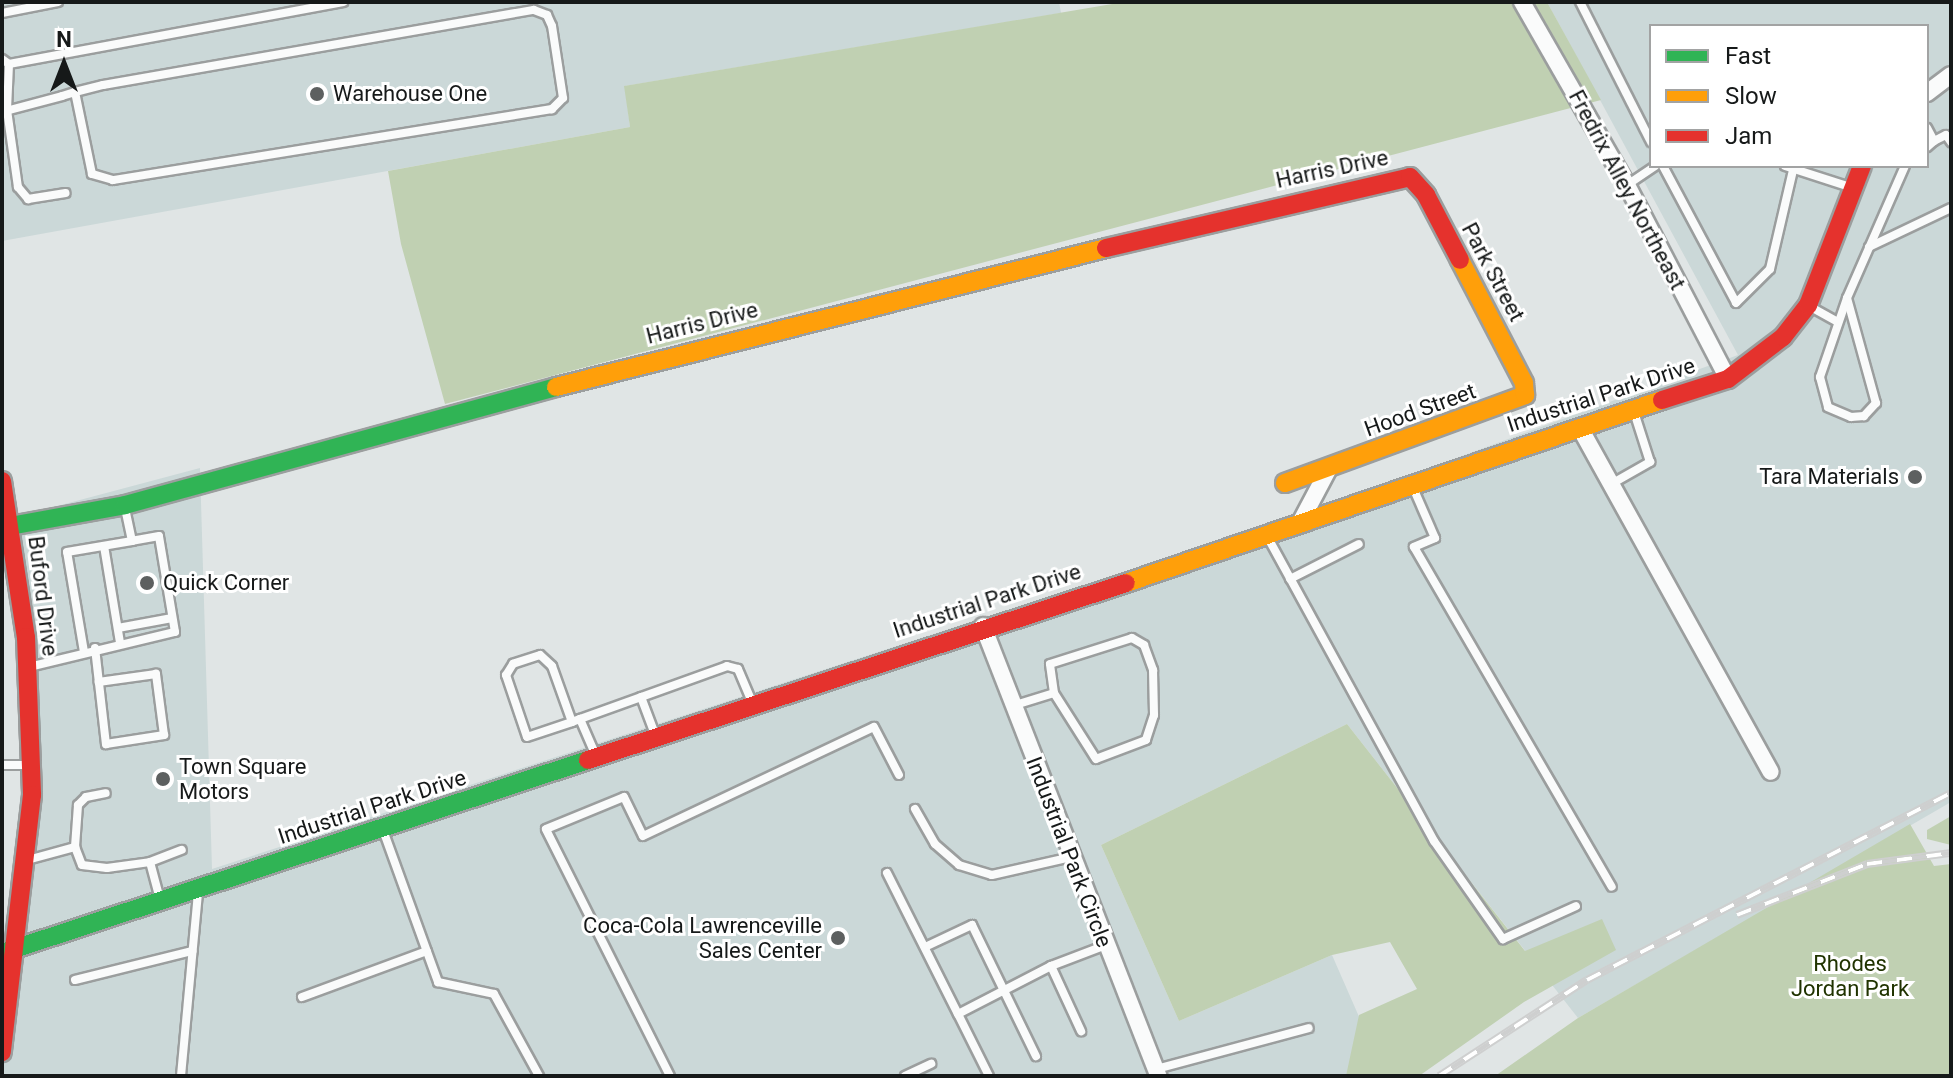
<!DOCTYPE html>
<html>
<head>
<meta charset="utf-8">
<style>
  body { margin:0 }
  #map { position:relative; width:1953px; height:1078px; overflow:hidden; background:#e0e5e5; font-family:Roboto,sans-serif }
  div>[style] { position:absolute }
  .built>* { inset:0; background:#cbd8d8 }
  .green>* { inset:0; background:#c0d0b2 }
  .roads { filter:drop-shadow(2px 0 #9b9e9e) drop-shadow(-2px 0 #9b9e9e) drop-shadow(0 2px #9b9e9e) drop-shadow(0 -2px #9b9e9e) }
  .lane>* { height:8px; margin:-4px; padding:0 4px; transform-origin:4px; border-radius:4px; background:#fafbfb }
  .street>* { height:16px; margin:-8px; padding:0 8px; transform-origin:8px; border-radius:8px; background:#fafbfb }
  .fast>* { height:18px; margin:-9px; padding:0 9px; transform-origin:9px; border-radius:9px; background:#30b455 }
  .slow>* { height:18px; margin:-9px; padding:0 9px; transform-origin:9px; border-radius:9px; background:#ff9f0a }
  .jam>* { height:18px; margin:-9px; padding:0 9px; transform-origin:9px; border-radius:9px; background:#e5322d }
  .rail>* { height:8px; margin-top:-4px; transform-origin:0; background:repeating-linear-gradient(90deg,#fff 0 15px,#cecfcf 0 30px); box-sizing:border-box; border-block:2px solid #cecfcf }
  .dots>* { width:22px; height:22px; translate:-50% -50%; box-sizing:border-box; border:4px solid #fff; border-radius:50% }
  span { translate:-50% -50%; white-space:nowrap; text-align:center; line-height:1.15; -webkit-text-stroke:6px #fff; paint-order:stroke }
  .poi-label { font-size:22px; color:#161919 }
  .left { translate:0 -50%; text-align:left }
  .right { translate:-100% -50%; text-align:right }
  .street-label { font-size:22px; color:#161919 }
  .park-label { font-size:22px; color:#203300 }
  .frame { position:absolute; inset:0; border:4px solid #161919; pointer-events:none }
  .legend { position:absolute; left:1649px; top:24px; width:280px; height:144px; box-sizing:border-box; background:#fff; border:2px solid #a2a3a3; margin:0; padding:10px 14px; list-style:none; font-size:24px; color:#161919 }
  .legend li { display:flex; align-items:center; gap:16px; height:40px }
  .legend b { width:40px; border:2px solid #a2a3a3 }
  .north { position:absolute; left:24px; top:24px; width:80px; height:80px; -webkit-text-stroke:6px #fff; paint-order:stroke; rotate:0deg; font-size:22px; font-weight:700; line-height:32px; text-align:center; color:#161919 }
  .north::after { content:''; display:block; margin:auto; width:28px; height:36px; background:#161919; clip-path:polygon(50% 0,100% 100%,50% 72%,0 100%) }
</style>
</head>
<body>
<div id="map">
  <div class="built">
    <i style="clip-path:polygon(2px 2px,1059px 2px,1061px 13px,625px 86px,630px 127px,2px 241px)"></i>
    <i style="clip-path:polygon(evenodd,1547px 2px,1951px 2px,1951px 802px,1578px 1018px,1347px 724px,1101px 845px,1179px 1021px,1332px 955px,1385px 1076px,2px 1076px,2px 937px,41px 742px,16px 517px,200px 468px,212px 869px,1317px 509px,1738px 355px,1547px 2px,1651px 26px,1927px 26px,1927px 166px,1651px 166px,1651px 26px)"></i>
  </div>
  <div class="green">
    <i style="clip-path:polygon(1124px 2px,1547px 2px,1601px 100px,445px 404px,401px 244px,388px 171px,630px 127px,624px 86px)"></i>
    <i style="clip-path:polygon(1347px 724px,1525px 951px,1602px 919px,1616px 950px,1524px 1002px,1419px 1076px,1346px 1076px,1359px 1015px,1417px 989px,1390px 942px,1332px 955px,1179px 1021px,1101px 845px)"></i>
    <i style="clip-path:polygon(1951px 816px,1951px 845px,1927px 839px,1927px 830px)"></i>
    <i style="clip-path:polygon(1910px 824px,1934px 866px,1951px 864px,1951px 1076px,1495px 1076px,1578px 1018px)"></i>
  </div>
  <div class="roads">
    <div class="lane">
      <i style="left:1580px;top:2px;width:157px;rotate:63.1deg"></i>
      <i style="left:2px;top:13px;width:57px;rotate:-11.1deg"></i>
      <i style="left:2px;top:59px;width:9px;rotate:36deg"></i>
      <i style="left:9px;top:64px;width:46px;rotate:92.5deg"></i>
      <i style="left:7px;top:110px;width:78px;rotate:81.9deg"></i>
      <i style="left:18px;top:187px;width:16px;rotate:50deg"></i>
      <i style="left:28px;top:199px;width:38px;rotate:-9deg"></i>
      <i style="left:9px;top:64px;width:340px;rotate:-10.5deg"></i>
      <i style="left:2px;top:112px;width:62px;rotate:-14.9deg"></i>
      <i style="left:62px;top:96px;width:14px;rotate:-17deg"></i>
      <i style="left:75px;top:92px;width:29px;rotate:-14deg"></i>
      <i style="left:103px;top:85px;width:437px;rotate:-9.9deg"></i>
      <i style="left:534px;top:10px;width:14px;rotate:21deg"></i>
      <i style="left:547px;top:15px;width:12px;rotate:66deg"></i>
      <i style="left:552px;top:26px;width:73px;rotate:81.3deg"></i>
      <i style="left:563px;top:98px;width:16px;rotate:135deg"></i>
      <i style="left:552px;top:109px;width:445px;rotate:170.8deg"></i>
      <i style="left:113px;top:180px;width:22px;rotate:-164deg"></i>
      <i style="left:92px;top:174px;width:84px;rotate:-101.7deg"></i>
      <i style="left:1927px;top:128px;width:15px;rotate:62deg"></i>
      <i style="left:1934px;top:141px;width:9px;rotate:139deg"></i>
      <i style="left:1934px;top:141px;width:13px;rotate:-27deg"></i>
      <i style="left:1946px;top:135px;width:9px;rotate:54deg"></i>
      <i style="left:1663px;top:166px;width:155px;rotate:61.9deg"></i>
      <i style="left:1736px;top:303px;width:48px;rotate:-45deg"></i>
      <i style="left:1770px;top:269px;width:106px;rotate:-76.9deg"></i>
      <i style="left:1785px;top:166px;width:68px;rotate:17.9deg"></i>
      <i style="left:1627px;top:185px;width:34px;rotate:-34deg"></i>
      <i style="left:1869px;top:247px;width:91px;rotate:-25.4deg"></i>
      <i style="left:1847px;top:298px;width:109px;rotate:74.6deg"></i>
      <i style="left:1876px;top:403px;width:18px;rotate:133deg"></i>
      <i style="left:1864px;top:416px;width:13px;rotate:176deg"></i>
      <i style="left:1851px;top:417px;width:25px;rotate:-157deg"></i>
      <i style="left:1828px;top:407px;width:31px;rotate:-105deg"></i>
      <i style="left:1820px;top:377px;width:83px;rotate:-71.1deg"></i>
      <i style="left:1847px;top:298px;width:144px;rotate:-66.3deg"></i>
      <i style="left:1809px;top:306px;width:33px;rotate:29deg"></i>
      <i style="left:1411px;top:483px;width:60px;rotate:66.4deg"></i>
      <i style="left:1435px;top:538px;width:23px;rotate:157deg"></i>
      <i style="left:1414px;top:547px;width:393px;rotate:59.8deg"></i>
      <i style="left:1613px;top:483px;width:43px;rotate:-29.6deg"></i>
      <i style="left:1650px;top:462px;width:52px;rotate:-107.7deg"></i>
      <i style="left:1267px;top:536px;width:348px;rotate:61.3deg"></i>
      <i style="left:1434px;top:841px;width:120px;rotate:54.9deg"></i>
      <i style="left:1503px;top:939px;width:80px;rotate:-24.3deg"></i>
      <i style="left:104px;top:546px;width:98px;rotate:80.6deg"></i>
      <i style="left:1290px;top:579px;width:77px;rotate:-26.9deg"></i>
      <i style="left:118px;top:628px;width:55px;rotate:-10.5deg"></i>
      <i style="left:95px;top:648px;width:97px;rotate:83.5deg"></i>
      <i style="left:106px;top:744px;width:59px;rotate:-8.8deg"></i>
      <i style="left:164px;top:735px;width:62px;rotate:-97.5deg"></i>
      <i style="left:156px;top:674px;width:58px;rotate:172deg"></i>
      <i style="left:84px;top:652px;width:101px;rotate:-99.6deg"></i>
      <i style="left:67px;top:552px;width:66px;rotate:-9.6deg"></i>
      <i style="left:33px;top:666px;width:146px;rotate:-13.5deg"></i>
      <i style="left:175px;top:632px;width:97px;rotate:-99.5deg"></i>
      <i style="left:159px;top:536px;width:27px;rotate:170deg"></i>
      <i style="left:132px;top:541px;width:35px;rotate:-102deg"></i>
      <i style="left:641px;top:697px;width:43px;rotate:69.4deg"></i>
      <i style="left:1012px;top:706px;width:44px;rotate:-17.2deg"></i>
      <i style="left:1054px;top:693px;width:29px;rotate:-98deg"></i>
      <i style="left:1050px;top:664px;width:86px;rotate:-17.6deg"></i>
      <i style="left:1132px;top:638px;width:14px;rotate:30deg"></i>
      <i style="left:1144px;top:645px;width:27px;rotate:70deg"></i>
      <i style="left:1153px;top:670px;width:45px;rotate:88.7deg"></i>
      <i style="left:1154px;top:715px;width:26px;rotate:108deg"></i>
      <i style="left:1146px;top:740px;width:53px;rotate:159.2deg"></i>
      <i style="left:1096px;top:759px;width:78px;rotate:-122.5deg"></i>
      <i style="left:580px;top:719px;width:156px;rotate:-19.8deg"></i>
      <i style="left:727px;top:666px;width:11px;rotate:15deg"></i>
      <i style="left:738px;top:669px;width:36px;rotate:67deg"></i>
      <i style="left:572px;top:722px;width:59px;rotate:-109.7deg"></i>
      <i style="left:552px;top:666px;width:16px;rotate:-137deg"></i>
      <i style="left:540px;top:655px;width:28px;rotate:162deg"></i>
      <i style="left:513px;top:664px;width:13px;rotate:122deg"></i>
      <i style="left:506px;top:675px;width:65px;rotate:71.3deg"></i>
      <i style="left:527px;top:737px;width:47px;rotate:-18.4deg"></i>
      <i style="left:572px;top:722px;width:9px;rotate:-21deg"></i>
      <i style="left:580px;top:719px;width:40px;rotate:66.6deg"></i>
      <i style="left:2px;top:765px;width:24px"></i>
      <i style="left:915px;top:809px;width:40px;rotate:60.3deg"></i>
      <i style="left:935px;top:844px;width:32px;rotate:41deg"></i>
      <i style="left:959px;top:865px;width:34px;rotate:17deg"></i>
      <i style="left:992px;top:875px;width:82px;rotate:-12.7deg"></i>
      <i style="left:383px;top:830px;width:162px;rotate:70.1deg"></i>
      <i style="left:438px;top:982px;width:57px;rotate:12.1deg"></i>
      <i style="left:494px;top:994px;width:94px;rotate:61.2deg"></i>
      <i style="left:75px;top:847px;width:19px;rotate:69deg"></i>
      <i style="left:82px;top:865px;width:25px;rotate:7deg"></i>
      <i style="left:107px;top:868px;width:43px;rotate:-7.9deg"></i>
      <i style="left:150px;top:862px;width:34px;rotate:-21deg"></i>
      <i style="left:31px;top:859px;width:46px;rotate:-15.3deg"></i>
      <i style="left:75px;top:847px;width:42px;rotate:-85.9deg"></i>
      <i style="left:78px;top:805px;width:11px;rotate:-45deg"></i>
      <i style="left:86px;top:797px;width:20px;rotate:-11deg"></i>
      <i style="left:150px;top:862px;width:39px;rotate:75deg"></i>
      <i style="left:887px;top:873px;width:158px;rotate:63.3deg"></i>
      <i style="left:958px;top:1014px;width:105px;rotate:-27.3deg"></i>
      <i style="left:1051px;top:966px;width:59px;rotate:-20.9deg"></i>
      <i style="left:925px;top:947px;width:52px;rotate:-25.1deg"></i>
      <i style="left:972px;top:925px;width:146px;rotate:64deg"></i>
      <i style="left:1051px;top:966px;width:72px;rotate:65.2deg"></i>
      <i style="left:75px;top:980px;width:121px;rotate:-13.9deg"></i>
      <i style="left:302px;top:997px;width:133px;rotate:-20.2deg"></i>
      <i style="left:958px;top:1014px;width:69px;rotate:63.4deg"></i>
      <i style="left:1156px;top:1069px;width:158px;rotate:-15deg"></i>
      <i style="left:181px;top:1076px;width:184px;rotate:-84.7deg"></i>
      <i style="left:670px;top:1076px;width:276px;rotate:-116.7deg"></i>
      <i style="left:546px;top:829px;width:84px;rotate:-22.3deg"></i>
      <i style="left:624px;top:797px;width:43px;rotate:64deg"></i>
      <i style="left:643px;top:836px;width:255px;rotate:-25.3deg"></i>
      <i style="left:874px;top:727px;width:54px;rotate:62.5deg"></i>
      <i style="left:905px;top:1076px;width:29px;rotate:-25deg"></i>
    </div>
    <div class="street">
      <i style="left:1522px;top:2px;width:211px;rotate:60.2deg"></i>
      <i style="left:1627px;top:185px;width:219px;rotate:62.5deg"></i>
      <i style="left:1927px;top:93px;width:30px;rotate:-37deg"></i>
      <i style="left:1580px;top:428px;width:393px;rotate:61deg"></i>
      <i style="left:1300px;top:523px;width:62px;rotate:-62.2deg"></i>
      <i style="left:983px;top:626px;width:483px;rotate:68.7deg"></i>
    </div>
    <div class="fast">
      <i style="left:10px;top:526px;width:117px;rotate:-10.3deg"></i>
      <i style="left:125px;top:505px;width:447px;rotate:-15.3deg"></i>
      <i style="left:2px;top:953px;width:617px;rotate:-18.23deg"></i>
    </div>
    <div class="slow">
      <i style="left:556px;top:387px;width:567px;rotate:-14.18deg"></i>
      <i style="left:1285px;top:483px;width:256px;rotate:-20.1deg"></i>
      <i style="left:1525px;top:395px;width:12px;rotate:-95deg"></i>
      <i style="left:1524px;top:383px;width:139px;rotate:-117.5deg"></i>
      <i style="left:1126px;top:583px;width:566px;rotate:-18.85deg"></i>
    </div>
    <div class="jam">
      <i style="left:1106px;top:248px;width:312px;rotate:-13.1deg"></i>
      <i style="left:1410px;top:177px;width:24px;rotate:48deg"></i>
      <i style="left:1426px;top:195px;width:73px;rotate:62.4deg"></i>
      <i style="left:1662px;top:400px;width:69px;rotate:-17.7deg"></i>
      <i style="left:1728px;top:379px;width:69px;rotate:-37.4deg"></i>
      <i style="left:1783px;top:337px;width:41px;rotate:-52deg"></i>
      <i style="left:1808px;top:305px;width:149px;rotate:-68.8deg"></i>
      <i style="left:2px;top:481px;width:158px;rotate:81.3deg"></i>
      <i style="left:26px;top:637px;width:158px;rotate:87.8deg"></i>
      <i style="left:32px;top:795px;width:259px;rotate:96.7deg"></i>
      <i style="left:588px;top:760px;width:566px;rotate:-18.21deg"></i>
    </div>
  </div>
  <div class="rail">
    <i style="left:1737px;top:915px;width:140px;rotate:-21.4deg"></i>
    <i style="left:1867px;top:864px;width:85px;rotate:-7.5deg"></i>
    <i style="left:1439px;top:1076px;width:176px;rotate:-33deg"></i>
    <i style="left:1587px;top:980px;width:409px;rotate:-27.2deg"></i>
  </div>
  <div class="dots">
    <i style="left:317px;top:94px;background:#5d6060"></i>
    <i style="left:1915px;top:477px;background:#5d6060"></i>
    <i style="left:147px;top:583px;background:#5d6060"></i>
    <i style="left:163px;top:779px;background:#5d6060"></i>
    <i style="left:838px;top:938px;background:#5d6060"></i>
  </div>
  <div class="poi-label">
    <span class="left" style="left:333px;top:94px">Warehouse One</span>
    <span class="right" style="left:1899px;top:477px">Tara Materials</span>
    <span class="left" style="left:163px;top:583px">Quick Corner</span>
    <span class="left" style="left:179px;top:779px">Town Square<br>Motors</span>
    <span class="right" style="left:822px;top:938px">Coca-Cola Lawrenceville<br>Sales Center</span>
  </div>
  <div class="street-label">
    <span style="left:1332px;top:169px;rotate:-12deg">Harris Drive</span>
    <span style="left:1627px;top:190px;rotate:62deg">Fredrix Alley Northeast</span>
    <span style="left:1493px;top:272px;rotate:62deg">Park Street</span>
    <span style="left:702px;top:323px;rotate:-14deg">Harris Drive</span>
    <span style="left:1601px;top:395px;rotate:-18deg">Industrial Park Drive</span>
    <span style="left:1420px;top:410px;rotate:-20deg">Hood Street</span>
    <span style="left:43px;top:596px;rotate:83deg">Buford Drive</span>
    <span style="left:987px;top:601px;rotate:-18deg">Industrial Park Drive</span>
    <span style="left:372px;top:807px;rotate:-18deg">Industrial Park Drive</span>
    <span style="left:1069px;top:852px;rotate:69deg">Industrial Park Circle</span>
  </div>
  <div class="park-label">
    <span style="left:1850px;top:976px">Rhodes<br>Jordan Park</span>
  </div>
  <div class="frame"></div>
  <ul class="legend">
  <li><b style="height:10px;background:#30b455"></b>Fast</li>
  <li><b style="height:10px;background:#ff9f0a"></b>Slow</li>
  <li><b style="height:10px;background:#e5322d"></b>Jam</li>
  </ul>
  <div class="north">N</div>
</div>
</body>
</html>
